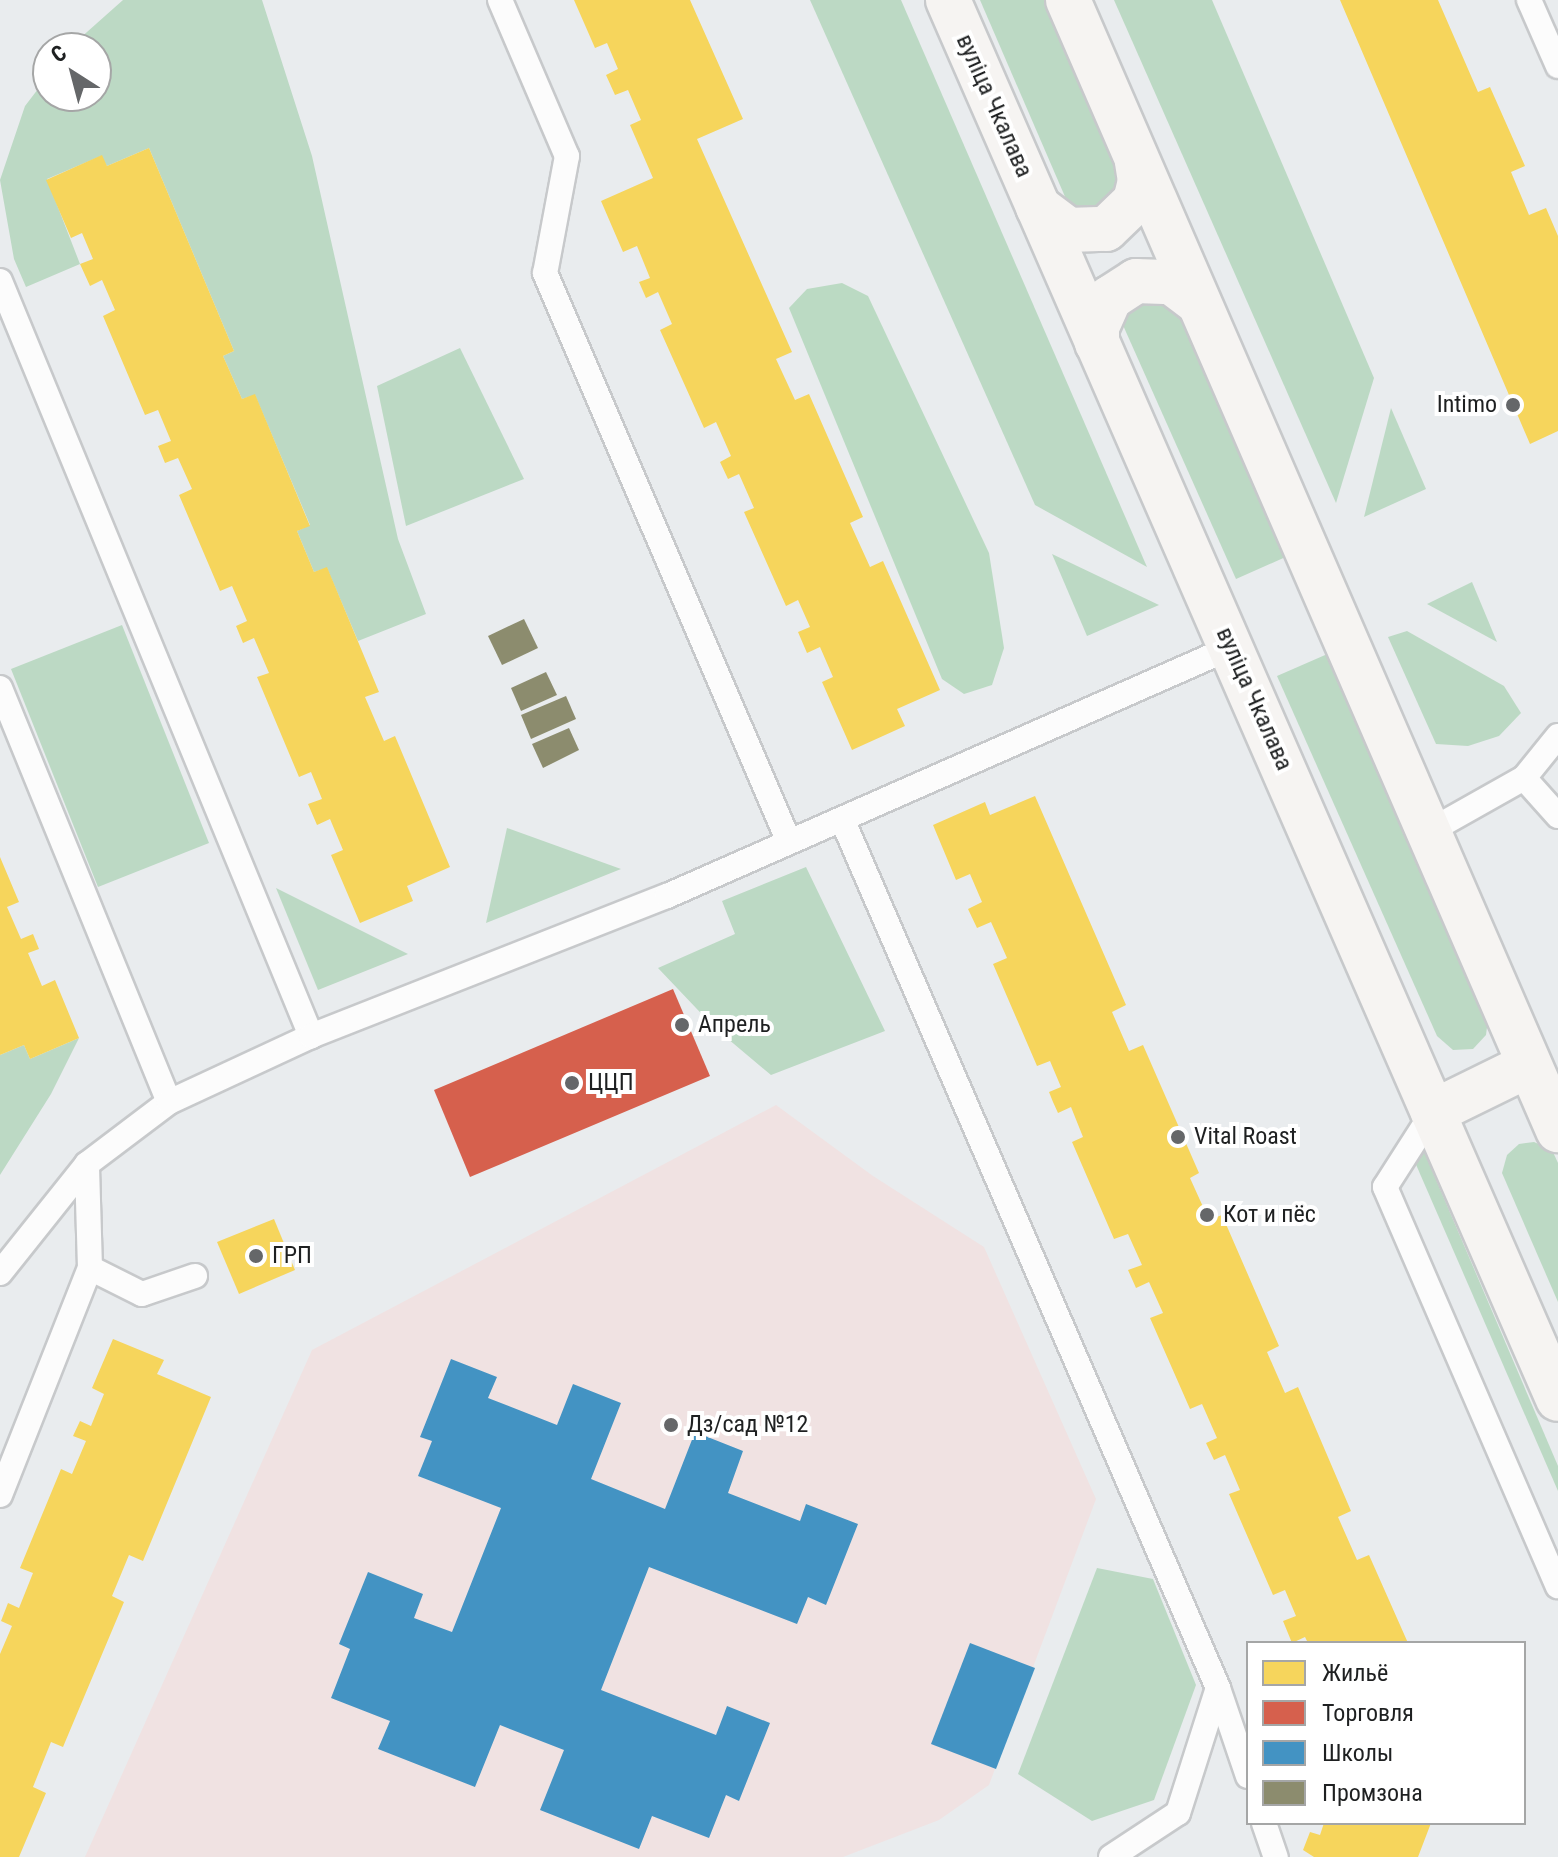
<!DOCTYPE html>
<html>
<head>
<meta charset="utf-8">
<style>
  body { margin:0 }
  #map { position:relative; width:1558px; height:1857px; overflow:hidden; background:#e9ecee; font-family:"Roboto Condensed",sans-serif }
  div>[style] { position:absolute }
  .education>* { inset:0; background:#f0e2e2 }
  .green>* { inset:0; background:#bcd9c4 }
  .forest>* { inset:0; background:#bbdac3 }
  .homes>* { inset:0; background:#f6d55c }
  .shops>* { inset:0; background:#d6604d }
  .schools>* { inset:0; background:#4393c3 }
  .industry>* { inset:0; background:#8c8c6e }
  .roads { filter:drop-shadow(2px 0 #c7c9cb) drop-shadow(-2px 0 #c7c9cb) drop-shadow(0 2px #c7c9cb) drop-shadow(0 -2px #c7c9cb) }
  .service>* { height:24px; margin:-12px; padding:0 12px; transform-origin:12px; border-radius:12px; background:#fcfcfc }
  .secondary>* { height:44px; margin:-22px; padding:0 22px; transform-origin:22px; border-radius:22px; background:#f6f4f2 }
  .dots>* { width:22px; height:22px; translate:-50% -50%; box-sizing:border-box; border:4px solid #fff; border-radius:50% }
  span { translate:-50% -50%; white-space:nowrap; text-align:center; line-height:1.15; -webkit-text-stroke:8px #fff; paint-order:stroke }
  .street-label { font-size:24px; color:#1e2021 }
  .poi-label { font-size:24px; color:#1e2021 }
  .right { translate:-100% -50%; text-align:right }
  .left { translate:0 -50%; text-align:left }
  .legend { position:absolute; left:1246px; top:1641px; width:280px; height:184px; box-sizing:border-box; background:#fff; border:2px solid #a5a6a6; margin:0; padding:10px 14px; list-style:none; font-size:24px; color:#1e2021 }
  .legend li { display:flex; align-items:center; gap:16px; height:40px }
  .legend b { width:40px; border:2px solid #a5a6a6 }
  .north { position:absolute; left:32px; top:32px; width:80px; height:80px; box-sizing:border-box; background:#fff; border:2px solid #a5a6a6; border-radius:50%; rotate:324deg; font-size:22px; font-weight:700; line-height:32px; text-align:center; color:#1e2021 }
  .north::after { content:''; display:block; margin:auto; width:28px; height:36px; background:#656769; clip-path:polygon(50% 0,100% 100%,50% 72%,0 100%) }
</style>
</head>
<body>
<div id="map">
  <div class="education">
    <i style="clip-path:polygon(776px 1105px,873px 1176px,984px 1247px,1096px 1499px,989px 1785px,939px 1820px,843px 1857px,85px 1857px,312px 1350px)"></i>
  </div>
  <div class="green">
    <i style="clip-path:polygon(123px 0,262px 0,312px 156px,398px 539px,426px 614px,358px 641px,327px 568px,314px 572px,297px 531px,310px 525px,255px 395px,242px 399px,223px 356px,234px 351px,149px 148px,107px 166px,101px 156px,47px 179px,80px 264px,26px 287px,14px 259px,0 180px,25px 106px,48px 76px,48px 96px,96px 96px,96px 48px,69px 48px)"></i>
    <i style="clip-path:polygon(810px 0,901px 0,1147px 567px,1035px 505px)"></i>
    <i style="clip-path:polygon(980px 0,1047px 0,1122px 168px,1123px 187px,1096px 211px,1076px 209px,1066px 199px)"></i>
    <i style="clip-path:polygon(1114px 0,1212px 0,1374px 378px,1336px 503px)"></i>
    <i style="clip-path:polygon(1144px 294px,1180px 301px,1290px 555px,1236px 579px,1122px 323px,1129px 304px)"></i>
    <i style="clip-path:polygon(460px 348px,524px 479px,406px 526px,377px 386px)"></i>
    <i style="clip-path:polygon(1391px 408px,1426px 489px,1364px 517px)"></i>
    <i style="clip-path:polygon(1052px 554px,1159px 605px,1087px 636px)"></i>
    <i style="clip-path:polygon(1472px 582px,1497px 642px,1427px 604px)"></i>
    <i style="clip-path:polygon(122px 625px,209px 843px,98px 887px,11px 669px)"></i>
    <i style="clip-path:polygon(1407px 631px,1504px 686px,1521px 713px,1499px 736px,1468px 746px,1436px 744px,1388px 637px)"></i>
    <i style="clip-path:polygon(1332px 652px,1489px 1012px,1486px 1035px,1473px 1049px,1453px 1050px,1437px 1036px,1277px 676px)"></i>
    <i style="clip-path:polygon(507px 828px,621px 869px,486px 923px)"></i>
    <i style="clip-path:polygon(806px 867px,885px 1031px,771px 1075px,715px 1028px,658px 968px,735px 934px,722px 901px)"></i>
    <i style="clip-path:polygon(276px 888px,408px 954px,318px 990px)"></i>
    <i style="clip-path:polygon(79px 1038px,51px 1094px,0 1175px,0 1055px,24px 1045px,30px 1059px)"></i>
    <i style="clip-path:polygon(1534px 1142px,1552px 1150px,1558px 1163px,1558px 1302px,1502px 1173px,1507px 1155px,1519px 1144px)"></i>
    <i style="clip-path:polygon(1423px 1149px,1558px 1466px,1558px 1491px,1414px 1160px)"></i>
    <i style="clip-path:polygon(1097px 1568px,1153px 1579px,1196px 1685px,1154px 1800px,1092px 1821px,1018px 1774px)"></i>
  </div>
  <div class="forest">
    <i style="clip-path:polygon(842px 283px,868px 296px,989px 553px,1004px 648px,992px 685px,964px 694px,942px 679px,789px 308px,807px 289px)"></i>
  </div>
  <div class="homes">
    <i style="clip-path:polygon(574px 0,690px 0,743px 119px,697px 139px,792px 352px,776px 359px,795px 400px,809px 394px,863px 517px,850px 523px,870px 567px,883px 561px,940px 690px,897px 709px,905px 726px,852px 750px,822px 682px,833px 677px,820px 647px,807px 653px,798px 632px,810px 627px,798px 600px,786px 606px,744px 512px,754px 508px,739px 474px,728px 479px,720px 462px,731px 456px,716px 422px,704px 428px,660px 330px,672px 324px,658px 292px,646px 298px,639px 282px,650px 278px,637px 246px,623px 252px,601px 201px,653px 178px,630px 125px,641px 120px,628px 90px,615px 95px,606px 75px,618px 69px,607px 43px,595px 48px)"></i>
    <i style="clip-path:polygon(1340px 0,1438px 0,1478px 92px,1490px 87px,1525px 166px,1511px 172px,1529px 215px,1546px 208px,1558px 236px,1558px 431px,1530px 444px)"></i>
    <i style="clip-path:polygon(149px 148px,234px 351px,223px 356px,242px 399px,255px 394px,310px 526px,297px 531px,314px 572px,327px 567px,379px 692px,365px 697px,384px 741px,395px 736px,450px 867px,407px 886px,413px 901px,360px 923px,331px 855px,343px 850px,330px 819px,317px 825px,308px 804px,322px 799px,311px 772px,299px 777px,257px 677px,269px 673px,254px 638px,243px 643px,236px 626px,247px 621px,232px 586px,220px 591px,179px 495px,192px 489px,178px 458px,165px 463px,158px 446px,171px 441px,158px 410px,145px 415px,103px 316px,115px 310px,102px 280px,90px 286px,80px 264px,93px 259px,82px 233px,71px 238px,46px 180px,102px 155px,107px 166px)"></i>
    <i style="clip-path:polygon(1035px 796px,1126px 1005px,1112px 1012px,1129px 1051px,1143px 1045px,1199px 1173px,1190px 1178px,1209px 1220px,1222px 1215px,1279px 1346px,1267px 1352px,1285px 1393px,1298px 1387px,1351px 1511px,1338px 1517px,1357px 1560px,1369px 1555px,1408px 1643px,1308px 1643px,1305px 1637px,1292px 1643px,1283px 1621px,1296px 1616px,1285px 1590px,1273px 1595px,1229px 1494px,1240px 1490px,1225px 1455px,1214px 1460px,1206px 1443px,1217px 1438px,1202px 1404px,1190px 1409px,1150px 1318px,1163px 1313px,1149px 1282px,1136px 1288px,1128px 1270px,1142px 1265px,1128px 1234px,1114px 1239px,1072px 1142px,1083px 1137px,1071px 1107px,1058px 1113px,1053px 1102px,1049px 1092px,1061px 1087px,1050px 1061px,1037px 1066px,993px 964px,1007px 958px,991px 922px,977px 928px,968px 909px,982px 902px,970px 874px,956px 880px,933px 825px,985px 802px,990px 815px)"></i>
    <i style="clip-path:polygon(0 857px,19px 902px,7px 907px,21px 939px,33px 934px,39px 949px,28px 953px,42px 986px,55px 980px,79px 1038px,30px 1059px,24px 1045px,0 1055px)"></i>
    <i style="clip-path:polygon(274px 1219px,295px 1270px,239px 1294px,217px 1242px)"></i>
    <i style="clip-path:polygon(113px 1339px,164px 1360px,157px 1374px,211px 1397px,143px 1561px,129px 1555px,112px 1596px,124px 1602px,63px 1747px,51px 1742px,33px 1787px,46px 1793px,19px 1857px,0 1857px,0 1654px,12px 1626px,1px 1621px,8px 1603px,19px 1608px,33px 1573px,20px 1568px,61px 1469px,72px 1474px,86px 1441px,73px 1436px,80px 1421px,91px 1426px,104px 1394px,92px 1388px)"></i>
    <i style="clip-path:polygon(1324px 1823px,1431px 1823px,1418px 1857px,1314px 1857px,1303px 1850px,1310px 1832px,1320px 1835px)"></i>
  </div>
  <div class="shops">
    <i style="clip-path:polygon(673px 989px,710px 1076px,470px 1177px,434px 1090px)"></i>
  </div>
  <div class="schools">
    <i style="clip-path:polygon(451px 1359px,497px 1377px,488px 1398px,557px 1425px,573px 1384px,621px 1403px,591px 1479px,665px 1509px,695px 1432px,743px 1451px,728px 1493px,800px 1521px,806px 1504px,858px 1524px,826px 1605px,808px 1597px,797px 1624px,649px 1567px,601px 1690px,716px 1735px,727px 1706px,770px 1723px,739px 1801px,726px 1795px,709px 1838px,652px 1816px,639px 1849px,540px 1810px,564px 1750px,500px 1725px,475px 1787px,378px 1749px,390px 1721px,331px 1698px,350px 1649px,339px 1644px,368px 1572px,423px 1594px,414px 1618px,452px 1632px,501px 1508px,418px 1476px,432px 1441px,420px 1437px)"></i>
    <i style="clip-path:polygon(970px 1643px,1035px 1668px,996px 1769px,931px 1744px)"></i>
  </div>
  <div class="industry">
    <i style="clip-path:polygon(524px 619px,538px 648px,502px 665px,488px 636px)"></i>
    <i style="clip-path:polygon(546px 672px,557px 695px,521px 711px,511px 688px)"></i>
    <i style="clip-path:polygon(566px 696px,576px 719px,531px 739px,521px 715px)"></i>
    <i style="clip-path:polygon(569px 728px,579px 750px,543px 768px,532px 744px)"></i>
  </div>
  <div class="roads">
    <div class="service">
      <i style="left:500px;top:0;width:170px;rotate:66.8deg"></i>
      <i style="left:567px;top:156px;width:119px;rotate:100.6deg"></i>
      <i style="left:545px;top:273px;width:619px;rotate:66.79deg"></i>
      <i style="left:1529px;top:0;width:72px;rotate:66.3deg"></i>
      <i style="left:0;top:281px;width:817px;rotate:67.61deg"></i>
      <i style="left:0;top:688px;width:447px;rotate:67.8deg"></i>
      <i style="left:1524px;top:778px;width:51px;rotate:48.2deg"></i>
      <i style="left:842px;top:819px;width:947px;rotate:66.6deg"></i>
      <i style="left:1218px;top:1688px;width:93px;rotate:71.2deg"></i>
      <i style="left:1428px;top:832px;width:110px;rotate:-29.4deg"></i>
      <i style="left:1524px;top:778px;width:54px;rotate:-51deg"></i>
      <i style="left:1433px;top:1112px;width:89px;rotate:122.6deg"></i>
      <i style="left:1385px;top:1187px;width:435px;rotate:66.6deg"></i>
      <i style="left:90px;top:1268px;width:58px;rotate:26.6deg"></i>
      <i style="left:142px;top:1294px;width:56px;rotate:-18.8deg"></i>
      <i style="left:0;top:1273px;width:139px;rotate:-51.4deg"></i>
      <i style="left:87px;top:1164px;width:103px;rotate:-37.1deg"></i>
      <i style="left:169px;top:1102px;width:157px;rotate:-24.9deg"></i>
      <i style="left:311px;top:1036px;width:383px;rotate:-21.5deg"></i>
      <i style="left:667px;top:896px;width:617px;rotate:-23.78deg"></i>
      <i style="left:0;top:1495px;width:244px;rotate:-68.4deg"></i>
      <i style="left:90px;top:1268px;width:104px;rotate:-91.7deg"></i>
      <i style="left:1264px;top:1823px;width:36px;rotate:71deg"></i>
      <i style="left:1111px;top:1857px;width:80px;rotate:-33.3deg"></i>
      <i style="left:1178px;top:1813px;width:131px;rotate:-72.3deg"></i>
    </div>
    <div class="secondary">
      <i style="left:948px;top:0;width:1526px;rotate:66.44deg"></i>
      <i style="left:1068px;top:0;width:1232px;rotate:66.56deg"></i>
      <i style="left:1038px;top:207px;width:38px;rotate:37deg"></i>
      <i style="left:1068px;top:230px;width:38px;rotate:-2deg"></i>
      <i style="left:1106px;top:229px;width:40px;rotate:-44deg"></i>
      <i style="left:1135px;top:201px;width:21px;rotate:-76deg"></i>
      <i style="left:1140px;top:181px;width:20px;rotate:-99deg"></i>
      <i style="left:1097px;top:343px;width:16px;rotate:-90deg"></i>
      <i style="left:1097px;top:327px;width:32px;rotate:-66deg"></i>
      <i style="left:1110px;top:298px;width:31px;rotate:-33deg"></i>
      <i style="left:1136px;top:281px;width:35px;rotate:2deg"></i>
      <i style="left:1171px;top:282px;width:34px;rotate:37deg"></i>
      <i style="left:1433px;top:1112px;width:105px;rotate:-26.1deg"></i>
    </div>
  </div>
  <div class="dots">
    <i style="left:1513px;top:405px;background:#656769"></i>
    <i style="left:682px;top:1025px;background:#656769"></i>
    <i style="left:572px;top:1083px;background:#656769"></i>
    <i style="left:1178px;top:1137px;background:#656769"></i>
    <i style="left:1207px;top:1215px;background:#656769"></i>
    <i style="left:256px;top:1256px;background:#656769"></i>
    <i style="left:671px;top:1425px;background:#656769"></i>
  </div>
  <div class="street-label">
    <span style="left:994px;top:106px;rotate:66deg">вуліца Чкалава</span>
    <span style="left:1254px;top:699px;rotate:66deg">вуліца Чкалава</span>
  </div>
  <div class="poi-label">
    <span class="right" style="left:1497px;top:405px">Intimo</span>
    <span class="left" style="left:698px;top:1025px">Апрель</span>
    <span class="left" style="left:588px;top:1083px">ЦЦП</span>
    <span class="left" style="left:1194px;top:1137px">Vital Roast</span>
    <span class="left" style="left:1223px;top:1215px">Кот и пёс</span>
    <span class="left" style="left:272px;top:1256px">ГРП</span>
    <span class="left" style="left:687px;top:1425px">Дз/сад №12</span>
  </div>
  <ul class="legend">
  <li><b style="height:22px;background:#f6d55c"></b>Жильё</li>
  <li><b style="height:22px;background:#d6604d"></b>Торговля</li>
  <li><b style="height:22px;background:#4393c3"></b>Школы</li>
  <li><b style="height:22px;background:#8c8c6e"></b>Промзона</li>
  </ul>
  <div class="north">С</div>
</div>
</body>
</html>
